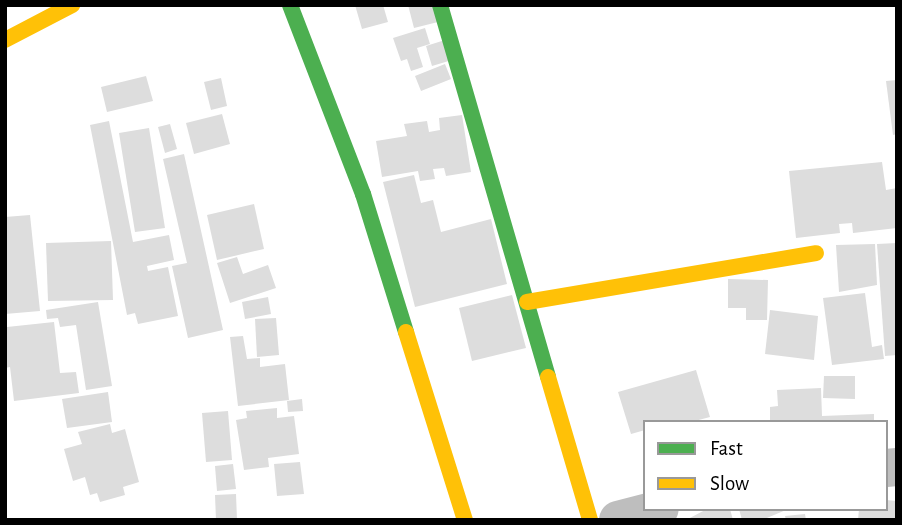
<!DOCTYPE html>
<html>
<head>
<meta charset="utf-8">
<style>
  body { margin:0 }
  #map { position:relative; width:902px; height:525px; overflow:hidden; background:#fff; font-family:"Alegreya Sans",sans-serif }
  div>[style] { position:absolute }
  .building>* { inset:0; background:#ddd }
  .street>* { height:38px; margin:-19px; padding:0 19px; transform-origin:19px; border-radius:19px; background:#bebebe }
  .fast>* { height:16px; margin:-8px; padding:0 8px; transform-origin:8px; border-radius:8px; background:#4caf50 }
  .slow>* { height:16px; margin:-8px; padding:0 8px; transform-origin:8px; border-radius:8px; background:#ffc107 }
  span { translate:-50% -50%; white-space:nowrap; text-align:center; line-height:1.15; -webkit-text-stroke:6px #fff; paint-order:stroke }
  .frame { position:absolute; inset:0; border:7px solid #000; pointer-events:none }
  .legend { position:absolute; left:643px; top:420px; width:245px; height:91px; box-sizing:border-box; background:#fff; border:2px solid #999; margin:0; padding:9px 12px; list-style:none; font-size:21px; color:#000 }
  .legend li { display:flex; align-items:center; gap:14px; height:35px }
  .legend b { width:35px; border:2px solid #999 }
</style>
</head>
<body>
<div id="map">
  <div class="building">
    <i style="clip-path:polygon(355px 5px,383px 5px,388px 22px,362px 29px)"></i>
    <i style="clip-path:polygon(408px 5px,438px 5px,442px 21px,414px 28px)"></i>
    <i style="clip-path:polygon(425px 28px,430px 44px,417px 48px,423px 67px,411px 71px,407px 59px,401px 61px,393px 38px)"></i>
    <i style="clip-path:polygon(445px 40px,452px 60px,432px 66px,426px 46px)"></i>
    <i style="clip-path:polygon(445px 64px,451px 79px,421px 91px,415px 76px)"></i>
    <i style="clip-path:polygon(146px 76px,153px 101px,107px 112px,101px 87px)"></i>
    <i style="clip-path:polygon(221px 78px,227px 106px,211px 110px,204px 82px)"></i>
    <i style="clip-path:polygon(897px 80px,897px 134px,893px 135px,886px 81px)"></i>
    <i style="clip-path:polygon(222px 114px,230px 144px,194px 154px,186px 123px)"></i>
    <i style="clip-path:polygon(462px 115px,471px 172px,446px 176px,444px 168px,433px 169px,435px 179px,420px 181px,418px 171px,382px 177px,376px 141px,407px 136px,404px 124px,427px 121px,429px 132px,440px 130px,439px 118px)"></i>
    <i style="clip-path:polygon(109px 121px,133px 242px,169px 235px,174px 260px,147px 266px,148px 271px,168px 267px,178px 316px,138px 324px,135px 313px,127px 315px,90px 125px)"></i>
    <i style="clip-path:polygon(170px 124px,177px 149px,165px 153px,158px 127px)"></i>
    <i style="clip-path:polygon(149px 128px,165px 228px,135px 232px,119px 133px)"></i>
    <i style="clip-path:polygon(184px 154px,223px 330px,188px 338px,172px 266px,187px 263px,163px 159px)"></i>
    <i style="clip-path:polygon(882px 162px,886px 190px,897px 188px,897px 228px,853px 233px,852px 223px,839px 224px,840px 233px,796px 238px,789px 171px)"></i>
    <i style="clip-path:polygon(414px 175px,421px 203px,433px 200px,441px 232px,491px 219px,507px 284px,415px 307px,383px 182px)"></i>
    <i style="clip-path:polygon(254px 204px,264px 249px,217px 260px,207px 215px)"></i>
    <i style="clip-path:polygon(30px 215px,40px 311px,5px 314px,5px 217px)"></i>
    <i style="clip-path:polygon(111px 241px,113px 300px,48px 301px,46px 243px)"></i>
    <i style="clip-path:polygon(897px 243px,897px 355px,885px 356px,877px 244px)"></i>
    <i style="clip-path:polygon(875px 244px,877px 285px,839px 292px,836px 245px)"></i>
    <i style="clip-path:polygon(237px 257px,243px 274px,268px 265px,276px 288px,230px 303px,217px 263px)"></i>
    <i style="clip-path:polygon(728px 279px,768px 280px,767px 320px,746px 320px,746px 308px,728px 308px)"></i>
    <i style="clip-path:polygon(865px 293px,872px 347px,882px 345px,884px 359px,832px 365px,823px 298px)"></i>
    <i style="clip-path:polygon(512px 295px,526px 348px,472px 361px,459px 308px)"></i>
    <i style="clip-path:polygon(268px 297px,271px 314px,245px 319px,242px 302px)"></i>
    <i style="clip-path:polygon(98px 302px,112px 386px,86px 390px,76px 325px,60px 327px,58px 318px,47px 319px,46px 310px)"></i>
    <i style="clip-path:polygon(770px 310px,818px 316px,814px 360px,765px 354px)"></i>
    <i style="clip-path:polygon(276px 318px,279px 355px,257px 357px,255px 319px)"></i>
    <i style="clip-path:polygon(54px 322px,60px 373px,76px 372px,79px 393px,14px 401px,10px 367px,5px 368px,7px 327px)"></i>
    <i style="clip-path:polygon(243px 336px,247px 359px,260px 358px,260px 367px,285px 364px,289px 400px,238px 406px,230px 337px)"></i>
    <i style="clip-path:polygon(696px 370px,710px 417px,691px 422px,645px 422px,645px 430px,631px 434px,618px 392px)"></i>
    <i style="clip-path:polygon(824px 376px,855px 376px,855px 399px,823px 398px)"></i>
    <i style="clip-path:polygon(821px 388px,822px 416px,874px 414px,874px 422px,770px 422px,770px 407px,778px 406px,777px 390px)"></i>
    <i style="clip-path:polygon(108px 392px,112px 422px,67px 428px,62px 399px)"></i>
    <i style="clip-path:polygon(302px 399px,303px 411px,288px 412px,287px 401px)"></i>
    <i style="clip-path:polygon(277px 408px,277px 418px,294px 416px,299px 454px,268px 458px,269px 467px,244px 470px,236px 420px,247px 418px,246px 411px)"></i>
    <i style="clip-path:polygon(228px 411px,232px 460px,206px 462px,202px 413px)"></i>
    <i style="clip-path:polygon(110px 424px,112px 433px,125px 429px,139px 482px,123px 487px,125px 495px,100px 502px,97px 493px,90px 495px,85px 477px,73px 481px,64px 449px,82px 444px,78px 432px)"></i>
    <i style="clip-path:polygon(300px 462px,304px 494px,277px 496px,274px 464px)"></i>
    <i style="clip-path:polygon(233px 464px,236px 489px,217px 491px,215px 466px)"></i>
    <i style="clip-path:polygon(236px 494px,237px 520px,216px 520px,215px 495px)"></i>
    <i style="clip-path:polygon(886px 500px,897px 501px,897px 520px,858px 520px,859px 509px,886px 509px)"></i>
    <i style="clip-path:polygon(707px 509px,730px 509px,733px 520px,686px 520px)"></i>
    <i style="clip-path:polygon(739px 509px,786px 509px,786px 510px,762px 520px,742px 520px)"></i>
    <i style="clip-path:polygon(805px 514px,806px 520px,786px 520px,785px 516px)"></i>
  </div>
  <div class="street">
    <i style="left:886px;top:468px;width:11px;rotate:-5deg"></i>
    <i style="left:618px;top:520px;width:43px;rotate:-14.7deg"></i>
  </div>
  <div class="fast">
    <i style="left:290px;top:5px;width:203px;rotate:68.9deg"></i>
    <i style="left:363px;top:194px;width:145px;rotate:72.7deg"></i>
    <i style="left:440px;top:5px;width:387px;rotate:73.8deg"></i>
  </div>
  <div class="slow">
    <i style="left:5px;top:40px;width:76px;rotate:-27.6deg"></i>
    <i style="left:527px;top:302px;width:293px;rotate:-9.6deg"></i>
    <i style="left:406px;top:332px;width:197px;rotate:72.6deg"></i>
    <i style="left:548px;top:377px;width:149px;rotate:73.6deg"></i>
  </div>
  <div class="frame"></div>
  <ul class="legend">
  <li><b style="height:9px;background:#4caf50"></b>Fast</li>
  <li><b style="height:9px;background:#ffc107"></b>Slow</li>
  </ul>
</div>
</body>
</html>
